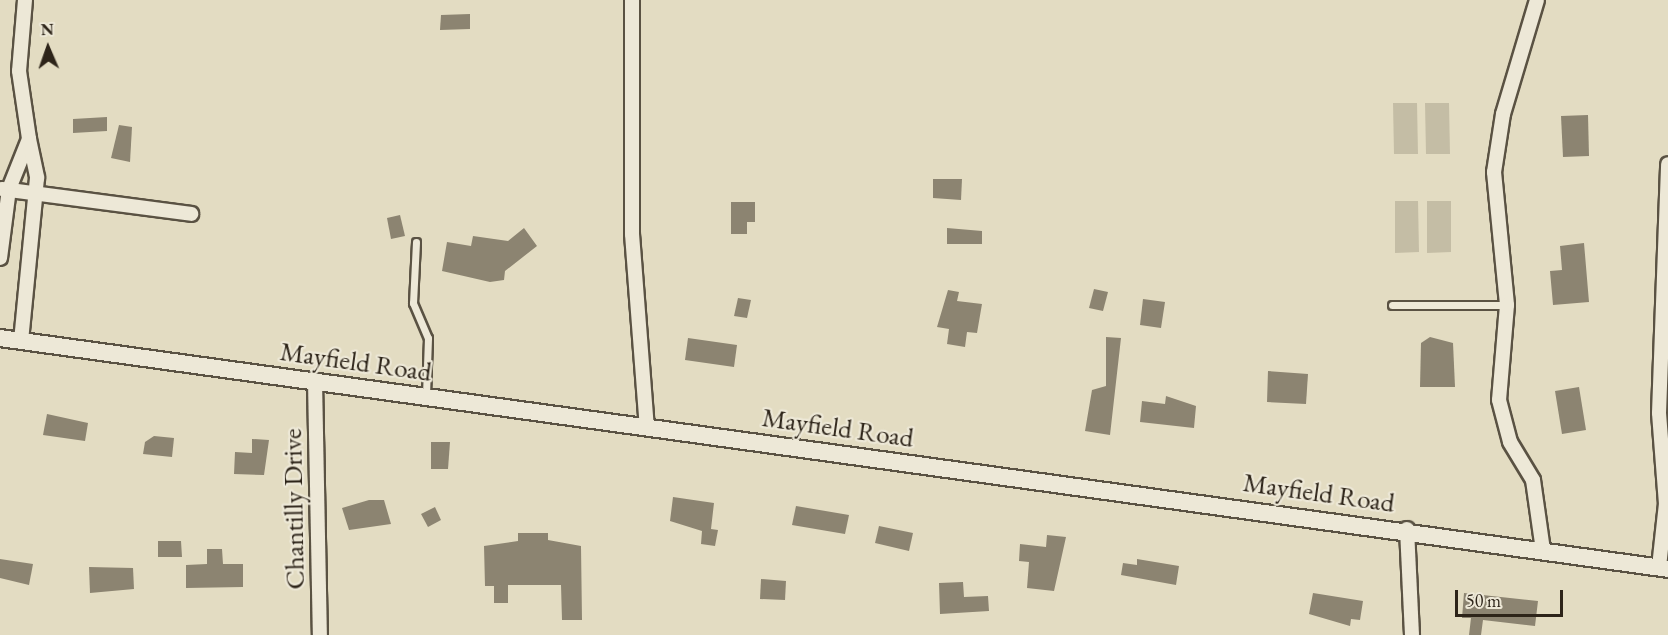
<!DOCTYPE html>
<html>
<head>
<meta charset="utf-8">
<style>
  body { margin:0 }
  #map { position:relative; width:1668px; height:635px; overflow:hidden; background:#e3dcc2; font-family:"EB Garamond",serif }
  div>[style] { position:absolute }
  .green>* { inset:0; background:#c4bda5 }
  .building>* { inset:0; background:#8c8471 }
  .roads { filter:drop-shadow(2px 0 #5a5243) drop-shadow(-2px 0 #5a5243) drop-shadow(0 2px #5a5243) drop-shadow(0 -2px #5a5243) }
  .service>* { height:7px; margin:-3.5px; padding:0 3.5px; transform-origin:3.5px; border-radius:3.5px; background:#ede8d7 }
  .minor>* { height:14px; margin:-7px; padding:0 7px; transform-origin:7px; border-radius:7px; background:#ede8d7 }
  .tertiary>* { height:16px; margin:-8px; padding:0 8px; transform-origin:8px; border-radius:8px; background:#ede8d7 }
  span { translate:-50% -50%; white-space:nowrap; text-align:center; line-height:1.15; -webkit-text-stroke:4.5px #ede8d7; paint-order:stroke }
  .street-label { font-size:27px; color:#2d2419 }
  .north { position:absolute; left:18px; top:18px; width:60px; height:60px; -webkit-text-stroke:4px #ede8d7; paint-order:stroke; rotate:358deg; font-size:16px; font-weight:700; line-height:24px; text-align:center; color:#2d2419 }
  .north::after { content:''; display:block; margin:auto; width:21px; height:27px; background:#2d2419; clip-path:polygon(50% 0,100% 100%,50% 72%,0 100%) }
  .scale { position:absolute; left:1455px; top:590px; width:108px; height:27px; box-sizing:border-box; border:3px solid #2d2419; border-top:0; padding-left:8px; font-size:18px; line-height:21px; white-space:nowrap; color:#2d2419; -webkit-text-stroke:4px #ede8d7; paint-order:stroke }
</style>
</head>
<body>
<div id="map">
  <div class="green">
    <i style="clip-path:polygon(1393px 103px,1417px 103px,1418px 154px,1394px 154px)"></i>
    <i style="clip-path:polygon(1425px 103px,1449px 103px,1450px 154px,1426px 154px)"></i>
    <i style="clip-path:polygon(1395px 201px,1418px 201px,1419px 252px,1395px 253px)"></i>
    <i style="clip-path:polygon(1427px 201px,1451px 201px,1451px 252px,1427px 253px)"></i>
  </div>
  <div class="building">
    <i style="clip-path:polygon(470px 14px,470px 29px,440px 30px,441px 15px)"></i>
    <i style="clip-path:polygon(1588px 115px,1589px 156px,1563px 157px,1561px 116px)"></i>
    <i style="clip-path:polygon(107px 117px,107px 131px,73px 133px,73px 119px)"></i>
    <i style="clip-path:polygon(119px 125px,132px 127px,130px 162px,111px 158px)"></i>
    <i style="clip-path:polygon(933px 179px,962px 179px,961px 200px,933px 198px)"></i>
    <i style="clip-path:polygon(731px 202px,755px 202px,755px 222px,747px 222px,747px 234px,731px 234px)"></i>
    <i style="clip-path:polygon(400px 215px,405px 236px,391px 239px,387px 218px)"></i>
    <i style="clip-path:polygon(524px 228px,537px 246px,505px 271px,504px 280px,490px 282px,442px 271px,447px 242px,471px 246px,473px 236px,508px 241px)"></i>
    <i style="clip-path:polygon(947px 228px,982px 231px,982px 244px,947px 244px)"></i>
    <i style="clip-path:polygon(1584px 243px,1589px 302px,1553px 305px,1550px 271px,1562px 270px,1560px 246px)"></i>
    <i style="clip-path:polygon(1094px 289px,1108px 292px,1103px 311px,1089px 308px)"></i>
    <i style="clip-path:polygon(948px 290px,959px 292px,957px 301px,982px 304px,977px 333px,967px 332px,965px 347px,947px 344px,949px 329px,937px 327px)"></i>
    <i style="clip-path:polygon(738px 298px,751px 300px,747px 318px,734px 316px)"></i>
    <i style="clip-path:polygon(1143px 299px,1165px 302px,1161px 328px,1140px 325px)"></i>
    <i style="clip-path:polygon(1106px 337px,1121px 338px,1110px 435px,1085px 431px,1092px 390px,1106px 386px)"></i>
    <i style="clip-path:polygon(1430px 337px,1453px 343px,1455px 387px,1420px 387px,1421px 343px)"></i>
    <i style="clip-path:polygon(688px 338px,737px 345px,734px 367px,685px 360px)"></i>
    <i style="clip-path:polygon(1268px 371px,1308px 374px,1306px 404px,1267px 402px)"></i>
    <i style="clip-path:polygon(1579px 387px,1586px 430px,1562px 434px,1555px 391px)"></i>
    <i style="clip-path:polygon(1166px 396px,1196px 406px,1194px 428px,1140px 422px,1142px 401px,1165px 404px)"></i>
    <i style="clip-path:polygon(47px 414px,88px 423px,85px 441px,43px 435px)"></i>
    <i style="clip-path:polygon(154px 436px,174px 438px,172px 457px,143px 454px,145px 442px)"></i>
    <i style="clip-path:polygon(252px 439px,269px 440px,264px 475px,234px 474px,235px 452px,252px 453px)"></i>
    <i style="clip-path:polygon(431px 442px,450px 442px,448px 469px,431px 469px)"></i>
    <i style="clip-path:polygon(673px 497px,714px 503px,711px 529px,718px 530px,715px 546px,701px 544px,702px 531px,670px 521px)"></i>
    <i style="clip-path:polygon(369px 500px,384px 500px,391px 524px,349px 530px,342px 508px)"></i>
    <i style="clip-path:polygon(796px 506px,849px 515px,845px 534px,792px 525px)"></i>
    <i style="clip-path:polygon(435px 507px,441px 520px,428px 527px,421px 514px)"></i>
    <i style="clip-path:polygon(879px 526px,913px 533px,909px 551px,875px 543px)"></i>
    <i style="clip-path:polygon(518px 533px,548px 533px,548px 540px,581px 546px,582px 620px,562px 620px,561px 585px,508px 585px,508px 603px,494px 603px,494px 586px,485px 586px,484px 546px,518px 541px)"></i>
    <i style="clip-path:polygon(1047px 535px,1066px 537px,1054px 591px,1027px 588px,1029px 562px,1019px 561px,1020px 544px,1046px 547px)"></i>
    <i style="clip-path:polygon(158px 541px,181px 541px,182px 557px,158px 557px)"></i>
    <i style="clip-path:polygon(207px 549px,222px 549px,223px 564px,243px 564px,243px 587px,186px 588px,186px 565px,207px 564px)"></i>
    <i style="clip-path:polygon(0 559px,33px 564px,29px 585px,0 578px)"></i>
    <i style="clip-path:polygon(1137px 559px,1179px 566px,1176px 585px,1121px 575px,1123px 563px,1137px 565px)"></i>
    <i style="clip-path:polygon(89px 567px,133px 568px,134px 589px,90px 593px)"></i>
    <i style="clip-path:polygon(761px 579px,786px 581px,785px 600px,760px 599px)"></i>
    <i style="clip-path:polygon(963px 582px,964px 597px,988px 596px,989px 611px,940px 614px,939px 583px)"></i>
    <i style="clip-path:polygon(1313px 593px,1363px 601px,1360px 620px,1351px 619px,1350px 626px,1309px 614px)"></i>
    <i style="clip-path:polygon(1464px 593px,1538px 601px,1535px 626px,1483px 620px,1481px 635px,1469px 635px,1471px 618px,1462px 618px)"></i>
  </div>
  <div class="roads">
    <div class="service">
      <i style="left:416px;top:242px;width:61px;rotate:92.8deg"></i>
      <i style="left:413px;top:303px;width:38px;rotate:67deg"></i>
      <i style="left:428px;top:338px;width:58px;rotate:92deg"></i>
      <i style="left:1392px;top:305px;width:115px"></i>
    </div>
    <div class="minor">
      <i style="left:25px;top:0;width:71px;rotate:94.8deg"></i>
      <i style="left:19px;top:71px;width:69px;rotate:81.6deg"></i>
      <i style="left:632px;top:0;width:234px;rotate:90deg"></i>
      <i style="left:632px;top:234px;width:194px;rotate:85.6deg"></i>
      <i style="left:1537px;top:0;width:119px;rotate:106.6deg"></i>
      <i style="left:1503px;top:114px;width:59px;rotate:98.8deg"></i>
      <i style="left:1494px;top:172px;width:134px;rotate:84.4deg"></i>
      <i style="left:1507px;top:305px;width:95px;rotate:94.8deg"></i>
      <i style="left:1499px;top:400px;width:43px;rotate:75.3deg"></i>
      <i style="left:1510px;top:442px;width:44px;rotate:58.8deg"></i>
      <i style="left:1533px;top:480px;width:71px;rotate:81.9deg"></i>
      <i style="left:2px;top:189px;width:191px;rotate:7.5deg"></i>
      <i style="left:0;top:258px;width:70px;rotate:-82.6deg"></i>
      <i style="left:9px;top:189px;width:54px;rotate:-68.2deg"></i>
      <i style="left:29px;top:139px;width:40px;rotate:78deg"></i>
      <i style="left:37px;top:178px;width:163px;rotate:95.6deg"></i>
      <i style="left:315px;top:381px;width:254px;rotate:88.9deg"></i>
      <i style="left:1407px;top:529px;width:106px;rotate:87.3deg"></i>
      <i style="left:1659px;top:567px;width:63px;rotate:-83.7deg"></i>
      <i style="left:1666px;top:504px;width:91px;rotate:-94.4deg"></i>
      <i style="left:1659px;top:413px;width:249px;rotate:-87.9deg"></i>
    </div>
    <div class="tertiary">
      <i style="left:0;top:338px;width:1684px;rotate:7.88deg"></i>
    </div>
  </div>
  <div class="street-label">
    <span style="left:356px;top:361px;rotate:8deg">Mayfield Road</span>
    <span style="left:838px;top:427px;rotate:8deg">Mayfield Road</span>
    <span style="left:1319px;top:492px;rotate:8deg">Mayfield Road</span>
    <span style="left:293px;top:509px;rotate:-91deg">Chantilly Drive</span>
  </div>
  <div class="north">N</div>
  <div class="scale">50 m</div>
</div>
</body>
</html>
